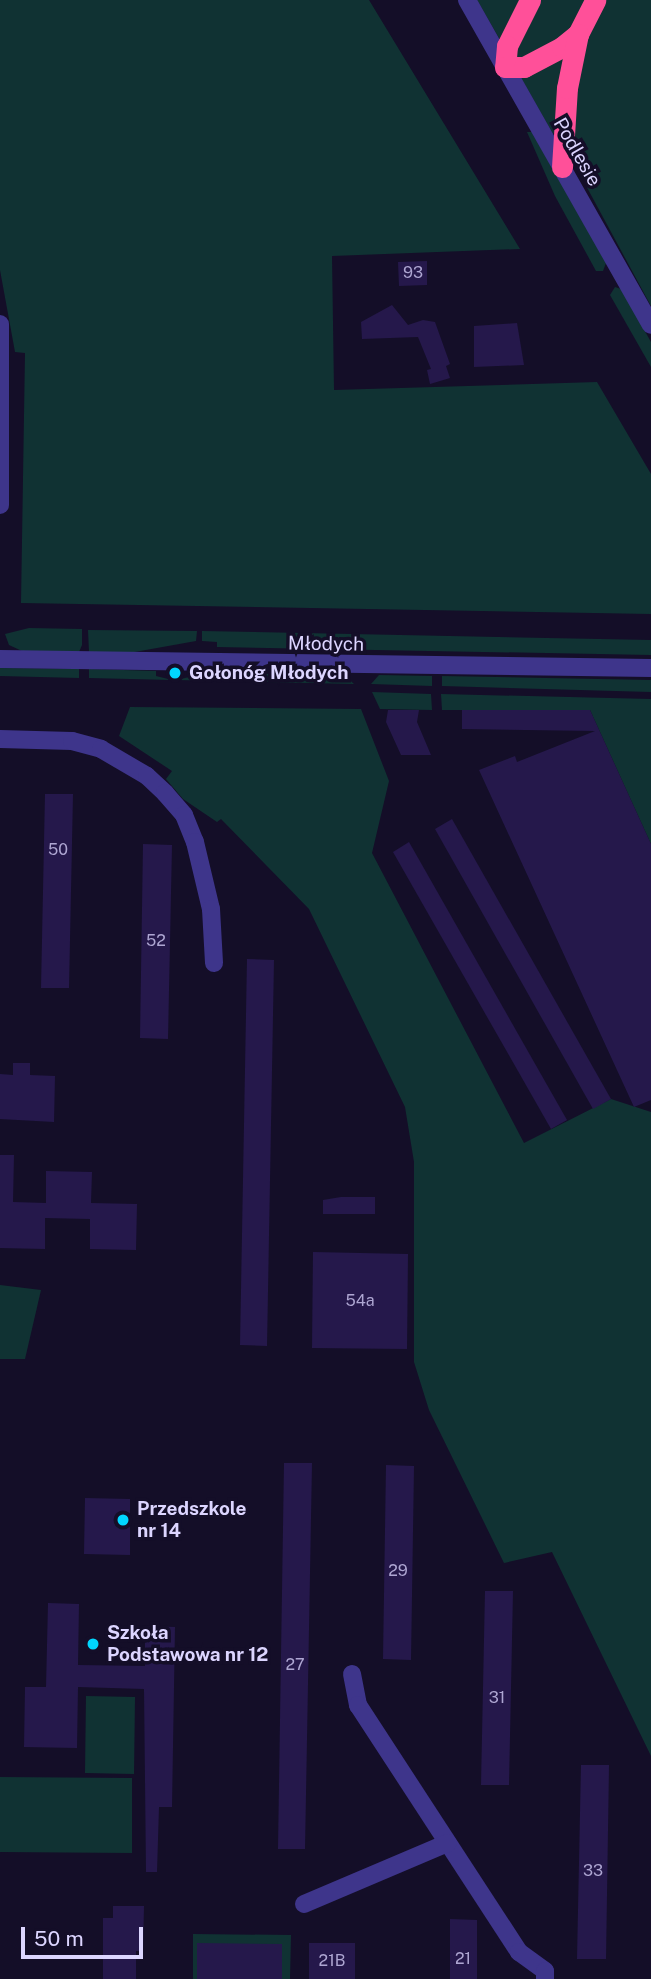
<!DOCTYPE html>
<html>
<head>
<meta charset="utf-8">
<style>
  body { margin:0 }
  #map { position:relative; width:651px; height:1979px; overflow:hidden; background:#140e28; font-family:"Public Sans",sans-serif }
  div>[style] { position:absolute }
  .green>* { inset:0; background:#103233 }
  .building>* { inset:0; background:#25184b }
  .minor>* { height:18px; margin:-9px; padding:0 9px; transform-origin:9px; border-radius:9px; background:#3e358b }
  .tertiary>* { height:18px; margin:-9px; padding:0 9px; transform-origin:9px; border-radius:9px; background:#3e358b }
  .motorway>* { height:21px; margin:-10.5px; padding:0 10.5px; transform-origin:10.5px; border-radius:10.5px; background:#ff5099 }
  .dots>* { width:19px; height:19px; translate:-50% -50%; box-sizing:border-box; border:4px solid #140e28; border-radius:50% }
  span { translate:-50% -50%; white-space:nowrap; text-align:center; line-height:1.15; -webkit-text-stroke:7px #140e28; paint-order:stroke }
  .number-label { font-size:16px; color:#aea6d2 }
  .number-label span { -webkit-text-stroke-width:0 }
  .street-label { font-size:19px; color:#dcd5ff }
  .poi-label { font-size:19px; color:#dcd5ff; font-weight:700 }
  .left { translate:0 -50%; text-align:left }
  .scale { position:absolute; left:21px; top:1927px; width:122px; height:32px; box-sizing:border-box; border:4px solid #dcd5ff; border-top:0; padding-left:9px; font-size:21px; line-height:24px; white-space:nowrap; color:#dcd5ff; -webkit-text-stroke:5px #140e28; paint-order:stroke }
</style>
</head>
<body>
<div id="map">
  <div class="green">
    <i style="clip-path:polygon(0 0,369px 0,520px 249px,332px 256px,334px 390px,597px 382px,651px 474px,651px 614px,21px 603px,25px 353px,15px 352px,0 270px)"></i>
    <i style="clip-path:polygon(477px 0,523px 0,502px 40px,499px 38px)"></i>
    <i style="clip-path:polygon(538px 0,587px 0,569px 32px,552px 46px,512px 61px)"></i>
    <i style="clip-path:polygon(604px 0,651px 0,651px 306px,577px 169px,571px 123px,577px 63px)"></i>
    <i style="clip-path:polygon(566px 50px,557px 132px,553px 134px,520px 76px)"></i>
    <i style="clip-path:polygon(527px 132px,532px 132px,606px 263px,603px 271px,596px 271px,555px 196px)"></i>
    <i style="clip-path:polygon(615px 287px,621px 289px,651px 342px,651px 367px,610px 295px)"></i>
    <i style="clip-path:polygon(29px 628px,82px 629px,82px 645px,79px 652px,22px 651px,9px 645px,5px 634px)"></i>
    <i style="clip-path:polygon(88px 630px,197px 631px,196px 641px,129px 653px,89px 652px)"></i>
    <i style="clip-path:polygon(202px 631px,651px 640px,651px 655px,217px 647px,217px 642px,202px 641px)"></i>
    <i style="clip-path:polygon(0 668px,79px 669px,79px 678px,0 676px)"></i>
    <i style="clip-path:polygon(89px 669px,156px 671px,156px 676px,172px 680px,89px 678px)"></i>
    <i style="clip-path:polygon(193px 671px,343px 674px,354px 684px,177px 680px,193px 676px)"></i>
    <i style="clip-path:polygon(379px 675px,432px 676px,432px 686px,371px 684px)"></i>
    <i style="clip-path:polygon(442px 676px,651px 680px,651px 692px,442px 686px)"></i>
    <i style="clip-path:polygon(372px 692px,431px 694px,432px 710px,380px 709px)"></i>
    <i style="clip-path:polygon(441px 694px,651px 699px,651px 844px,590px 710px,442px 710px)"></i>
    <i style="clip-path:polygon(130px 707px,361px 709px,389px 781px,372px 853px,524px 1143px,611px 1099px,651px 1112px,651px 1756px,552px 1552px,504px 1563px,429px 1410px,414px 1362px,414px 1162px,405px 1107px,309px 909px,221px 819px,217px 822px,183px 799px,166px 779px,172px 771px,119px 736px)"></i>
    <i style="clip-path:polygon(0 1285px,41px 1290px,25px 1359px,0 1359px)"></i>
    <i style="clip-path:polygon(86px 1696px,135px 1697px,134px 1774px,85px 1773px)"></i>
    <i style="clip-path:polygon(0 1777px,132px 1778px,132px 1853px,0 1852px)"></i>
    <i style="clip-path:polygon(193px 1934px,291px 1935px,290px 1979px,193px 1979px)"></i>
  </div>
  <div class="building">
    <i style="clip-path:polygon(427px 261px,427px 285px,399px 286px,398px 262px)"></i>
    <i style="clip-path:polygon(392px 305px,408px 325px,423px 320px,435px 322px,450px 364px,446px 366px,450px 378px,430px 384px,427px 370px,431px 369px,418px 337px,362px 339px,361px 322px)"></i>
    <i style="clip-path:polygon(517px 323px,524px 365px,474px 367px,474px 326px)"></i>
    <i style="clip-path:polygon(388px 710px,419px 710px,417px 722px,431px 755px,401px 755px,386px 722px)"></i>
    <i style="clip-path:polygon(462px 710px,590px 710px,651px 844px,651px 1100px,634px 1107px,479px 770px,515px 756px,517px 762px,595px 731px,462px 729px)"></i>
    <i style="clip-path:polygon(45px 794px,73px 794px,69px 988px,41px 988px)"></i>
    <i style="clip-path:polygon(452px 819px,611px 1099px,593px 1109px,435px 829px)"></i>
    <i style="clip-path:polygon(409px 842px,567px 1120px,551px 1129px,393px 852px)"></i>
    <i style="clip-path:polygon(143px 844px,172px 845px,168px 1039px,140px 1038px)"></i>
    <i style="clip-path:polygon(247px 959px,274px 960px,267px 1346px,240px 1345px)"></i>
    <i style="clip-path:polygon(13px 1063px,30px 1063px,30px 1075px,55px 1076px,54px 1122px,0 1119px,0 1074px,13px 1075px)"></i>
    <i style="clip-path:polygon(0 1155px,14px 1155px,13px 1202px,46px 1203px,46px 1171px,92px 1172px,91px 1203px,137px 1204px,136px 1250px,90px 1249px,90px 1219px,45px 1218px,45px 1249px,0 1248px)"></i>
    <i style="clip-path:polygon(341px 1197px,375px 1197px,375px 1214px,323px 1214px,323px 1200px)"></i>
    <i style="clip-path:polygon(313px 1252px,408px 1254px,407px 1349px,312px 1348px)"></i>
    <i style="clip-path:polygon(284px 1463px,312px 1463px,305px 1849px,278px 1849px)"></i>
    <i style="clip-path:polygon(386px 1465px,414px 1466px,411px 1660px,383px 1659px)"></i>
    <i style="clip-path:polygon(85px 1498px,130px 1499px,130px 1555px,84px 1554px)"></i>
    <i style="clip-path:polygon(485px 1591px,513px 1591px,509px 1785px,481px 1785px)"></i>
    <i style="clip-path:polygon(48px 1603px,79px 1604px,78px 1665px,145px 1666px,145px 1626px,175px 1627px,172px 1807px,159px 1807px,157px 1872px,146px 1872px,144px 1689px,78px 1687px,77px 1748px,24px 1747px,25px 1687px,46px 1687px)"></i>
    <i style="clip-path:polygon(581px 1765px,609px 1765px,606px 1959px,577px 1959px)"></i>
    <i style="clip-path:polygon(113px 1906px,144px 1906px,143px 1951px,136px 1951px,136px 1979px,103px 1979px,103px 1918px,113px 1918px)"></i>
    <i style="clip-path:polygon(450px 1919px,477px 1920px,477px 1979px,450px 1979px)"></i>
    <i style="clip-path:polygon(197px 1943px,282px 1944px,282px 1979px,197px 1979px)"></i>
    <i style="clip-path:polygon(309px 1943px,355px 1943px,355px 1979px,309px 1979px)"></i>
  </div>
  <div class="minor">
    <i style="left:0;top:324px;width:181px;rotate:90deg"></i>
    <i style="left:0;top:659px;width:651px;rotate:0.79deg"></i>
    <i style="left:0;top:739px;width:72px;rotate:1.6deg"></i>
    <i style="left:72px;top:741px;width:30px;rotate:15deg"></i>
    <i style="left:101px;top:749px;width:53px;rotate:30.4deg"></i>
    <i style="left:147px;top:776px;width:25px;rotate:43deg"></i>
    <i style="left:165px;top:793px;width:29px;rotate:49deg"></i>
    <i style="left:184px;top:815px;width:29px;rotate:68deg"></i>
    <i style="left:195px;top:842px;width:69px;rotate:76.6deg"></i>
    <i style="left:211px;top:909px;width:54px;rotate:86.8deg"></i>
    <i style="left:352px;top:1674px;width:32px;rotate:79deg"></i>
    <i style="left:358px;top:1705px;width:295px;rotate:56.9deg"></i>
    <i style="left:519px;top:1952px;width:32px;rotate:36deg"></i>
    <i style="left:545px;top:1971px;width:8px;rotate:90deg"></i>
    <i style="left:304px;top:1904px;width:156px;rotate:-23deg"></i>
  </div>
  <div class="tertiary">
    <i style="left:467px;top:0;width:373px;rotate:60.5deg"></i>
  </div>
  <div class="motorway">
    <i style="left:530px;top:0;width:51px;rotate:116.6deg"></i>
    <i style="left:507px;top:46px;width:21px;rotate:95deg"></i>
    <i style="left:505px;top:67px;width:19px"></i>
    <i style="left:524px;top:67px;width:43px;rotate:-27.8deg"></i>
    <i style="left:562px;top:47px;width:21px;rotate:-39deg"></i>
    <i style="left:578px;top:34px;width:38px;rotate:-63deg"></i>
    <i style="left:562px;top:167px;width:79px;rotate:-86.4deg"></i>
    <i style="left:567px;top:88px;width:55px;rotate:-78.5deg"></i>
  </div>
  <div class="dots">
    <i style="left:175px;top:673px;background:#01d6ff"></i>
    <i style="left:123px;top:1520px;background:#01d6ff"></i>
    <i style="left:93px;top:1644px;background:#01d6ff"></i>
  </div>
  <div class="number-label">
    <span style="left:413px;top:273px">93</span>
    <span style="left:58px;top:850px">50</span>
    <span style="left:156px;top:941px">52</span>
    <span style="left:360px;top:1301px">54a</span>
    <span style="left:398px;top:1571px">29</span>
    <span style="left:295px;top:1665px">27</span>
    <span style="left:497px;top:1698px">31</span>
    <span style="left:593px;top:1871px">33</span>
    <span style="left:463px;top:1959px">21</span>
    <span style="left:332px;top:1961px">21B</span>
  </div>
  <div class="street-label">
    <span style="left:577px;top:152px;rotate:60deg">Podlesie</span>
    <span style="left:326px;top:644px;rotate:1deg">Młodych</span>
  </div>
  <div class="poi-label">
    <span class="left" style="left:189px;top:673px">Gołonóg Młodych</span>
    <span class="left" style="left:137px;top:1520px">Przedszkole<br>nr 14</span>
    <span class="left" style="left:107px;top:1644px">Szkoła<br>Podstawowa nr 12</span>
  </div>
  <div class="scale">50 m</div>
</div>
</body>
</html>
